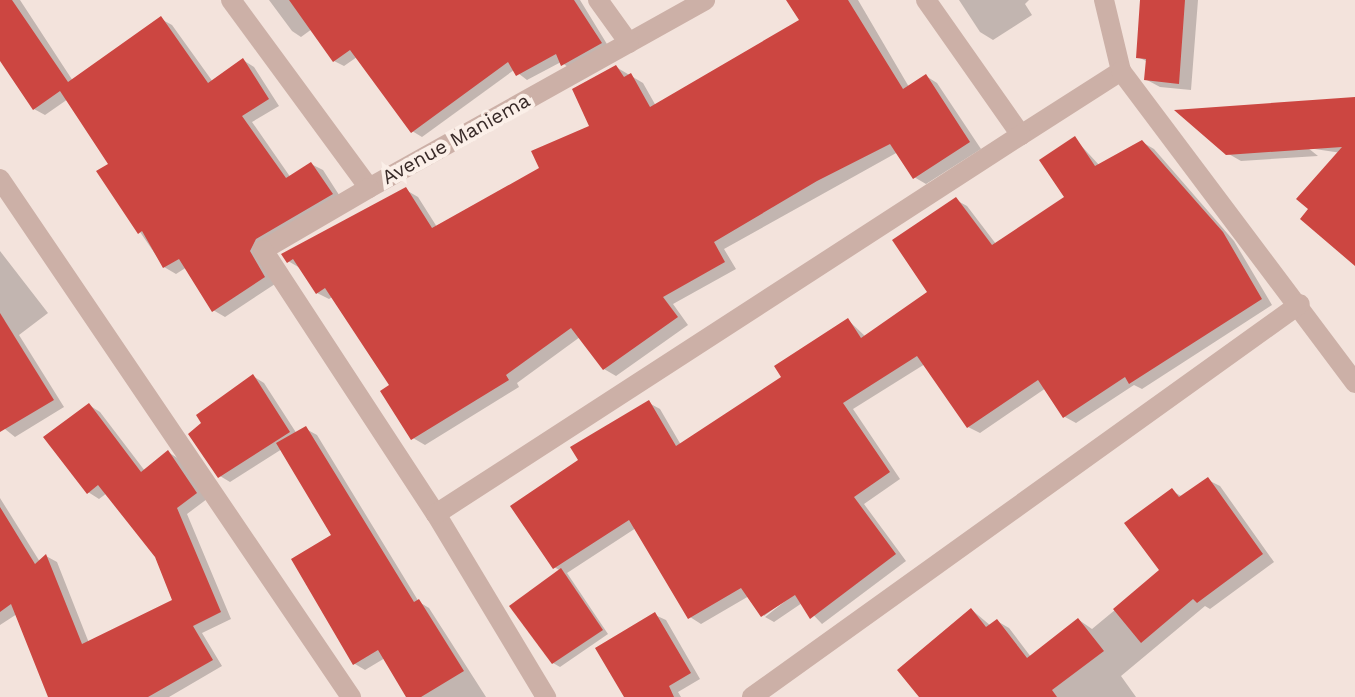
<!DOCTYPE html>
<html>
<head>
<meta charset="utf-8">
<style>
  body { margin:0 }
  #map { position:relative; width:1355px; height:697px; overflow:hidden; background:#f3e3dc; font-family:"Work Sans",sans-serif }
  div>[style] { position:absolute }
  .shadow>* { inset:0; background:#0003 }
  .building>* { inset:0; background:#cc4641 }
  .minor>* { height:20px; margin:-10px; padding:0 10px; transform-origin:10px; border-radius:10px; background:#ccb0a7 }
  span { translate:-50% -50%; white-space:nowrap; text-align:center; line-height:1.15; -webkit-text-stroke:8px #fbefe8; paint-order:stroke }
  .street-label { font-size:20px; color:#382a28 }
</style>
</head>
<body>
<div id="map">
  <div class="shadow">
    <i style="clip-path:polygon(0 0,20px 0,73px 81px,161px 19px,172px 25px,213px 82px,243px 60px,254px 67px,279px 106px,252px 122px,291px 178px,311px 164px,323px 170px,343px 201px,267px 245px,275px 284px,225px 317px,213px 310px,187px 267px,176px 274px,164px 267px,99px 172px,110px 164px,68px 99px,45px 115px,34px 109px,0 55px)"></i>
    <i style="clip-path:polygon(269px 0,580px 0,610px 49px,572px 70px,561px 62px,527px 80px,514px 70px,422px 137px,412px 131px,357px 57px,344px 66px,334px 61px,312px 29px,301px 37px,292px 31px)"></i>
    <i style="clip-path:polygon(789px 0,858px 0,909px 87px,926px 76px,937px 83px,981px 149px,926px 184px,914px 177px,898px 152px,724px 249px,736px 269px,673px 304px,688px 325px,616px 376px,604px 369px,580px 337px,517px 383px,519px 387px,425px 445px,413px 438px,392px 386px,334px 296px,329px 299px,317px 293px,300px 268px,288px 261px,406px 190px,418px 197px,437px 227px,541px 168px,592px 127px,616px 67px,643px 83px,656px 106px,801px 21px)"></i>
    <i style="clip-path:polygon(959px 0,1029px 0,1025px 4px,1032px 15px,993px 40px,980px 32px)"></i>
    <i style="clip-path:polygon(1142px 0,1198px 0,1191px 90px,1160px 87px,1147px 80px,1148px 62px,1138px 57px)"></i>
    <i style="clip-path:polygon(1355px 101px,1355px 155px,1308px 148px,1318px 156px,1241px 161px,1227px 153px)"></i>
    <i style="clip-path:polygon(1075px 139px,1100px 166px,1142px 142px,1154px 149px,1234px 241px,1272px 305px,1142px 389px,1134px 385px,1076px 423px,1065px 417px,1046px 388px,980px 433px,968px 427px,925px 364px,853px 409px,900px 479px,864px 504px,906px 561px,822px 624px,802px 603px,774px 622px,765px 617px,802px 588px,764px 616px,749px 596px,701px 624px,690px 617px,636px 528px,567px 573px,608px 634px,560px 667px,553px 663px,561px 571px,554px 567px,581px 461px,649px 403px,660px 409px,681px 445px,784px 378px,848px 320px,866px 337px,930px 293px,956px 200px,967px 206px,996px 244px,1066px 198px)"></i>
    <i style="clip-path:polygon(0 251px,48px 313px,19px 335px,64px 407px,15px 437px,0 425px)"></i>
    <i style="clip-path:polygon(253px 376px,264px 383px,297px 434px,306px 429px,317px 435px,419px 602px,429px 608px,486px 697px,409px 697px,385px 658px,365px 670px,355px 664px,334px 536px,282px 449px,230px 482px,220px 476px)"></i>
    <i style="clip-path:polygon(89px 405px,100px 412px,145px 471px,168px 452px,179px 459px,207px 499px,187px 514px,231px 619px,202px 633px,222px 666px,169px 697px,50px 697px,17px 614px,0 625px,0 498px,40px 562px,46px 556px,57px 562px,89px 643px,175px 600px,156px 556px,107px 493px,99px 499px,88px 492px)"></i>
    <i style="clip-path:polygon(1208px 480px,1220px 486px,1274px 562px,1210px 609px,1205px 606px,1121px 676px,1136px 697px,921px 697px,972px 610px,991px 626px,997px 621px,1009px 628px,1031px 657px,1079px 620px,1092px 629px,1162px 571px,1172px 491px,1183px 497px)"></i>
    <i style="clip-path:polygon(655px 615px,666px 620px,700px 679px,678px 692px,681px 697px,626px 697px)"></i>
  </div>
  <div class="building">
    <i style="clip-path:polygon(0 0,12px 0,68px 82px,161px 16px,208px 83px,243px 58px,269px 99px,242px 116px,286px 178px,311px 162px,333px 194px,256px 239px,250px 251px,265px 277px,212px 312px,179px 259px,163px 268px,142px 231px,138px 234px,96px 171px,108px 164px,60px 91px,33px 110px,0 61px)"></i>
    <i style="clip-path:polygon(289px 0,574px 0,602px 43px,561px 66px,556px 54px,516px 76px,508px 62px,411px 133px,350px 50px,333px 62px)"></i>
    <i style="clip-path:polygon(786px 0,848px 0,903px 89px,926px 74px,970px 142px,913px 179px,890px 144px,817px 181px,714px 242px,725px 262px,663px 297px,678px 317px,603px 370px,571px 328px,506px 375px,509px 380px,411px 440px,380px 391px,389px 385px,325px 288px,316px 294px,293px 259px,287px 263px,281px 254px,406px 187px,432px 228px,539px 168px,531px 151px,589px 126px,572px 89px,616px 65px,624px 77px,631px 73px,650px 107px,799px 20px)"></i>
    <i style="clip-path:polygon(1140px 0,1185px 0,1179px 84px,1144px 80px,1146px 59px,1136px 58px)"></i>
    <i style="clip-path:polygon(1355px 97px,1355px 266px,1300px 219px,1308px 209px,1296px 199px,1342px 147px,1226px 155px,1174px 110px)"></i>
    <i style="clip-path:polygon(1075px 136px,1095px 166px,1142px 140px,1223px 232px,1262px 299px,1129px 384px,1125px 377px,1063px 418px,1038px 380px,967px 428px,917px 356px,843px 403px,890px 472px,854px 497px,896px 554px,810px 619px,795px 595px,761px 617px,741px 588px,688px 619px,629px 520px,553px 569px,510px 506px,578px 460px,570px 447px,649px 400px,676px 446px,781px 377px,774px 366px,848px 318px,861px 338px,927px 292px,892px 240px,956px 197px,992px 245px,1064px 197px,1039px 160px)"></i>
    <i style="clip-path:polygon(0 313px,54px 400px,0 432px)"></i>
    <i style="clip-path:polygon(253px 374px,290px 432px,218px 478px,188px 434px,201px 423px,196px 415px)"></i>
    <i style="clip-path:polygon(89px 403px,141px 472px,168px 450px,197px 493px,177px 508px,221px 612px,193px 626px,213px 660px,148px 697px,48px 697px,11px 604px,0 612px,0 507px,35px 564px,46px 554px,82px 644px,172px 600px,155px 557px,98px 485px,87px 494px,43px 437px)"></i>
    <i style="clip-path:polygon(306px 426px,414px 602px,419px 599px,464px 671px,421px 697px,406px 697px,378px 650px,353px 665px,291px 559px,331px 535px,276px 443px)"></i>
    <i style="clip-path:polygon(1208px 477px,1263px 554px,1197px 603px,1193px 599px,1141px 643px,1113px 609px,1159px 570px,1124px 523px,1172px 488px,1179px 497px)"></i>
    <i style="clip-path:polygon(561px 568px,603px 630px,552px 664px,509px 606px)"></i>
    <i style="clip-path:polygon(971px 608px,986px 627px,997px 619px,1027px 658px,1078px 618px,1104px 651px,1052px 690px,1057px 697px,919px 697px,897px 670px)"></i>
    <i style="clip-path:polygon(655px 612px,691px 673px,669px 686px,674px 697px,624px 697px,595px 648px)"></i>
  </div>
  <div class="minor">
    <i style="left:231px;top:0;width:233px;rotate:53.7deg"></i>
    <i style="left:369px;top:188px;width:385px;rotate:-29.2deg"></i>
    <i style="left:598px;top:0;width:53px;rotate:54.2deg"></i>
    <i style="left:926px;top:0;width:165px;rotate:54.9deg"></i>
    <i style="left:1021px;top:135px;width:119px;rotate:-32.6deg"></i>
    <i style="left:1104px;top:0;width:73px;rotate:76.5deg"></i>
    <i style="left:1121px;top:71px;width:390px;rotate:53.1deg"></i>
    <i style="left:0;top:179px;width:626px;rotate:55.88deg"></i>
    <i style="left:369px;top:188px;width:123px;rotate:149.7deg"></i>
    <i style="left:263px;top:250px;width:316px;rotate:56.8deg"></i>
    <i style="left:436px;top:514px;width:214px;rotate:59deg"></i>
    <i style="left:436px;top:514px;width:697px;rotate:-32.94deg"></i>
    <i style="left:752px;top:697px;width:674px;rotate:-35.65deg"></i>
  </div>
  <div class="street-label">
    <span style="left:456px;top:139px;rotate:-29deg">Avenue Maniema</span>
  </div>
</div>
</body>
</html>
